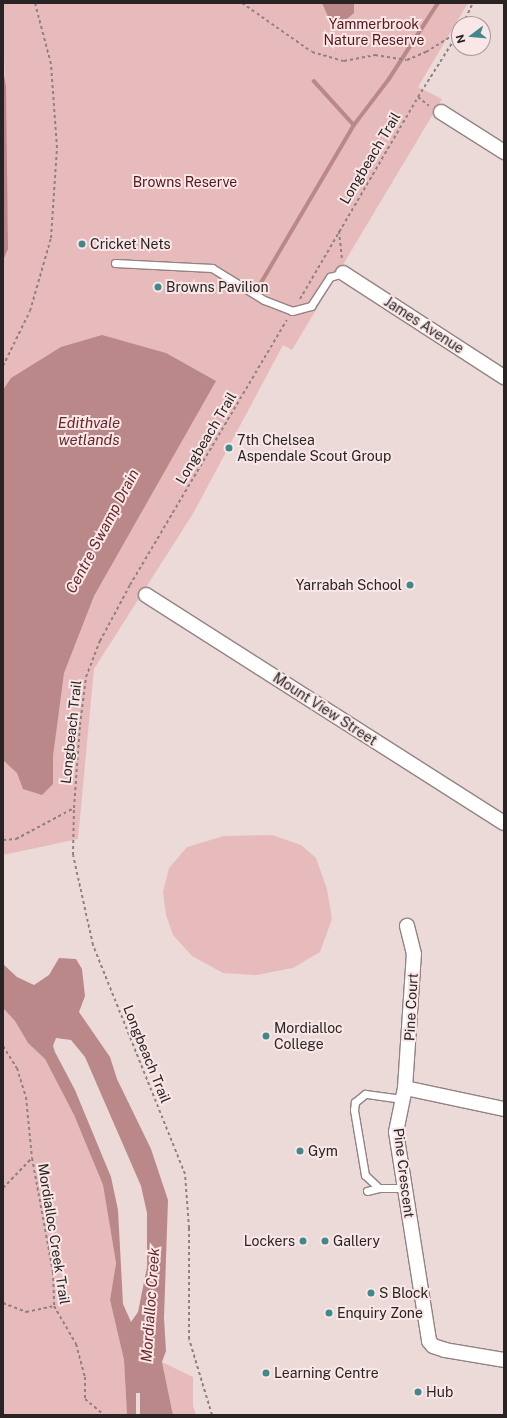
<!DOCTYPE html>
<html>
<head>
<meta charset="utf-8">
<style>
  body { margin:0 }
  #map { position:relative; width:507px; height:1418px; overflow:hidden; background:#ecdad9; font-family:"Public Sans",sans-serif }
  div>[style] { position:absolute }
  .green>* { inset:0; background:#e7bbbb }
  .water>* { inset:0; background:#bb8889 }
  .stream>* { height:3.5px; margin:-1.75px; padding:0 1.75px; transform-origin:1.75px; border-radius:1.75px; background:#bb8889 }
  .path>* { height:2px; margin-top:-1px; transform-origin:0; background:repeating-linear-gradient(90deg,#8e8281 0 3px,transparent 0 6px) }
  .roads { filter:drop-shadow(1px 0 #938282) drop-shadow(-1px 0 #938282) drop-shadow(0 1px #938282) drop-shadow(0 -1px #938282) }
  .lane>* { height:7px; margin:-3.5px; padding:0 3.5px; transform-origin:3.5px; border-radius:3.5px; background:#fff }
  .street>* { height:14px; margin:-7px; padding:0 7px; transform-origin:7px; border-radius:7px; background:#fff }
  .dots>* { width:11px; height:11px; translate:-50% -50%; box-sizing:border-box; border:2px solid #f9e7e7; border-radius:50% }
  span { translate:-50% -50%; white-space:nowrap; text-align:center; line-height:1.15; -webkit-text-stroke:4px #f9e7e7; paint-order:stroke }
  .park-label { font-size:14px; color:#55161e }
  .street-label { font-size:14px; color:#292323 }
  .poi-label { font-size:14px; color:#292323 }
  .left { translate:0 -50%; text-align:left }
  .right { translate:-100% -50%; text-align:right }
  .water-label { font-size:15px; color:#66262b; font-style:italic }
  .frame { position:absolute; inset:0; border:4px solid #292323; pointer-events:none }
  .north { position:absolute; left:451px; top:16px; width:40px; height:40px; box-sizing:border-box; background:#f9e7e7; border:1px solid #a69999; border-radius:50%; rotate:254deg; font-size:11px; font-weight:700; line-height:16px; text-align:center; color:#292323 }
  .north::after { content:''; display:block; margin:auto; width:14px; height:18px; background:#40888a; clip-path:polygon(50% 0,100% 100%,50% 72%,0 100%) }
</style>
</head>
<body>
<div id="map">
  <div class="green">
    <i style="clip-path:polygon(3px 3px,468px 3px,418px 87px,442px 99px,292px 350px,283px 345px,194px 512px,94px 669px,78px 839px,3px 855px,3px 261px,8px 249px)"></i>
    <i style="clip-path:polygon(272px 835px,301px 845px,316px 858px,327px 889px,332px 919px,320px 952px,293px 968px,256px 975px,223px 973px,192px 956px,173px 935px,166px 915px,163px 892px,169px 868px,187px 847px,224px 836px)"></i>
    <i style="clip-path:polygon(3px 1008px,15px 1021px,28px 1043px,45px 1059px,74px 1115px,103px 1185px,116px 1263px,110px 1300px,124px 1360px,127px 1415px,3px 1415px)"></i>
    <i style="clip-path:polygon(162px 1362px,193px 1377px,193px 1406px,196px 1415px,173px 1415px)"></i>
  </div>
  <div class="water">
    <i style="clip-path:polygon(322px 3px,354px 3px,354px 13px,334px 30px)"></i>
    <i style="clip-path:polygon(3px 70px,6px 86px,8px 249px,3px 261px)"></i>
    <i style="clip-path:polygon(102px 335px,166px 353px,216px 381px,94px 596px,64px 673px,53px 756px,53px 784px,42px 795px,23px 789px,17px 773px,3px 760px,3px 390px,11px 378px,61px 347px)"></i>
    <i style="clip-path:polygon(evenodd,59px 958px,76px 959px,82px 969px,85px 996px,79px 1012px,110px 1057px,117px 1079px,151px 1149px,168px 1200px,164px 1318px,166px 1351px,162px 1362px,173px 1415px,140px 1415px,140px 1393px,136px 1393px,136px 1415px,127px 1415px,124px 1360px,110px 1300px,116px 1263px,103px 1185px,74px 1115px,45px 1059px,28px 1043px,15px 1021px,3px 1008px,3px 964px,17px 977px,34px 985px,49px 975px,59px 958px,56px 1038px,71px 1040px,85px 1057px,141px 1186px,147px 1213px,147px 1267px,138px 1312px,131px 1322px,123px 1304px,118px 1210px,111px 1177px,75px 1090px,55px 1052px,53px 1046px,56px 1038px)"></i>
  </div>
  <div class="stream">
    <i style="left:314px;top:81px;width:59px;rotate:47.7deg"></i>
    <i style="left:258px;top:288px;width:189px;rotate:-59.5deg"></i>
    <i style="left:354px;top:125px;width:58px;rotate:-52.7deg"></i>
    <i style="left:389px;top:79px;width:90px;rotate:-57.2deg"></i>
  </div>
  <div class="path">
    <i style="left:242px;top:3px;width:85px;rotate:35deg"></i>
    <i style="left:312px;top:52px;width:33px;rotate:16deg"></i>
    <i style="left:344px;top:61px;width:32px;rotate:-11deg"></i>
    <i style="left:375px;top:55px;width:32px;rotate:9deg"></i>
    <i style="left:407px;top:60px;width:21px;rotate:-23deg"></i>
    <i style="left:426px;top:52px;width:38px;rotate:-32deg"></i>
    <i style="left:463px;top:24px;width:23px;rotate:-65deg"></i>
    <i style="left:418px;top:97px;width:14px;rotate:39deg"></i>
    <i style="left:339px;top:231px;width:29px;rotate:84deg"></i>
    <i style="left:300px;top:299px;width:234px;rotate:-59.7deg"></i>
    <i style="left:418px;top:97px;width:77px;rotate:-57.8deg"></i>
    <i style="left:3px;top:366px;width:61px;rotate:-63.9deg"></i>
    <i style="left:30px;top:311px;width:76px;rotate:-74deg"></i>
    <i style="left:51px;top:238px;width:90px;rotate:-86.2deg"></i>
    <i style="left:57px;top:148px;width:84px;rotate:-94.1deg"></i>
    <i style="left:51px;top:64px;width:63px;rotate:-104.7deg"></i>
    <i style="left:3px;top:840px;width:13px;rotate:-4deg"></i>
    <i style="left:16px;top:839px;width:66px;rotate:-28.1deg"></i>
    <i style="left:3px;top:1046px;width:26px;rotate:58deg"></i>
    <i style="left:17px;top:1068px;width:30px;rotate:73deg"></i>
    <i style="left:26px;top:1097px;width:61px;rotate:84.4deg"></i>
    <i style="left:32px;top:1158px;width:116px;rotate:79.6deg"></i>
    <i style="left:53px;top:1272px;width:34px;rotate:88deg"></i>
    <i style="left:54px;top:1306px;width:44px;rotate:59.9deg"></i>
    <i style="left:76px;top:1344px;width:34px;rotate:75deg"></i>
    <i style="left:85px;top:1377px;width:22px;rotate:90deg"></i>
    <i style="left:85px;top:1399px;width:25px;rotate:40deg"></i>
    <i style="left:3px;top:1188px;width:42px;rotate:-46deg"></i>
    <i style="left:3px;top:1303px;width:25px;rotate:21deg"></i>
    <i style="left:26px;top:1312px;width:29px;rotate:-12deg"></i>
    <i style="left:212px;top:1415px;width:79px;rotate:-106.8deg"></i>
    <i style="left:189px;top:1339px;width:111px;rotate:-90deg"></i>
    <i style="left:189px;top:1228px;width:54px;rotate:-94.2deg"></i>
    <i style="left:185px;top:1174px;width:247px;rotate:-111.9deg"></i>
    <i style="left:93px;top:945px;width:92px;rotate:-102.5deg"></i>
    <i style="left:73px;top:855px;width:47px;rotate:-88.8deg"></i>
    <i style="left:74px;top:808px;width:83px;rotate:-85.9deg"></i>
    <i style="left:80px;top:725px;width:48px;rotate:-82.9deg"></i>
    <i style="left:86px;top:677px;width:39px;rotate:-69deg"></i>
    <i style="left:100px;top:641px;width:64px;rotate:-61.8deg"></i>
    <i style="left:130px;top:585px;width:308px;rotate:-59.4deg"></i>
  </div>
  <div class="roads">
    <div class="lane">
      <i style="left:115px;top:263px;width:97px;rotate:3deg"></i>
      <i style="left:212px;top:268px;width:61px;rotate:31.6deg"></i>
      <i style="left:264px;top:300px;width:30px;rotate:21deg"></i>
      <i style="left:292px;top:311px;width:20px;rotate:-15deg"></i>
      <i style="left:311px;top:306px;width:35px;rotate:-57deg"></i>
      <i style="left:330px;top:277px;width:14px;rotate:-17deg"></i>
      <i style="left:402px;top:1099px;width:37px;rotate:-172deg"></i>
      <i style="left:365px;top:1094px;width:13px;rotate:141deg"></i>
      <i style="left:355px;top:1102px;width:8px;rotate:97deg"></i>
      <i style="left:354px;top:1110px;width:66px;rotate:80.4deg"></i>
      <i style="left:365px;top:1175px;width:19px;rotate:43deg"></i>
      <i style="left:379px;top:1188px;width:26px"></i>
      <i style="left:367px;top:1191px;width:12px;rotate:-14deg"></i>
    </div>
    <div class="street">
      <i style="left:441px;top:112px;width:75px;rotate:32.4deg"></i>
      <i style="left:343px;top:273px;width:192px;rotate:32.9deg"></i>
      <i style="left:146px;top:595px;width:424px;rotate:32.5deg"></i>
      <i style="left:405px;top:1088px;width:134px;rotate:-86.2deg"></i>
      <i style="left:414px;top:954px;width:29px;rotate:-104deg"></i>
      <i style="left:504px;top:1109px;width:101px;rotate:-168deg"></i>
      <i style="left:405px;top:1088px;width:45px;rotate:101.6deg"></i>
      <i style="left:396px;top:1132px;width:212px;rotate:81deg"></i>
      <i style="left:429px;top:1341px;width:6px;rotate:51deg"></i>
      <i style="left:433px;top:1346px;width:13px;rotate:18deg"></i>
      <i style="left:445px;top:1350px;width:60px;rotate:9.6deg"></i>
    </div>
  </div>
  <div class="dots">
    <i style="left:82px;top:244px;background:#40888a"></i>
    <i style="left:158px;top:287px;background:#40888a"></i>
    <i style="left:229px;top:448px;background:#40888a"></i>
    <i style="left:410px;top:585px;background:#40888a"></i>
    <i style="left:266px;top:1036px;background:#40888a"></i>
    <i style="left:300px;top:1151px;background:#40888a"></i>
    <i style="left:303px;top:1241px;background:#40888a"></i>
    <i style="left:325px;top:1241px;background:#40888a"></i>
    <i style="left:371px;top:1293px;background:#40888a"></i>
    <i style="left:329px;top:1313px;background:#40888a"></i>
    <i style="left:266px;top:1373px;background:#40888a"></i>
    <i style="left:418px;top:1392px;background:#40888a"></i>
  </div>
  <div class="park-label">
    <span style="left:374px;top:32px">Yammerbrook<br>Nature Reserve</span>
    <span style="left:185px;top:182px">Browns Reserve</span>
  </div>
  <div class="street-label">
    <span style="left:370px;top:158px;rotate:-59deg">Longbeach Trail</span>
    <span style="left:424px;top:325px;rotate:33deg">James Avenue</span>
    <span style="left:206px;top:438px;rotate:-59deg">Longbeach Trail</span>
    <span style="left:325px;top:709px;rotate:33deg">Mount View Street</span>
    <span style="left:71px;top:732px;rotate:-84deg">Longbeach Trail</span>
    <span style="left:411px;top:1007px;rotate:-87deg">Pine Court</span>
    <span style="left:147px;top:1054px;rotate:68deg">Longbeach Trail</span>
    <span style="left:404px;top:1173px;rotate:83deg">Pine Crescent</span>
    <span style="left:54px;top:1234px;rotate:81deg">Mordialloc Creek Trail</span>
  </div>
  <div class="poi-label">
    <span class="left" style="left:90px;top:244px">Cricket Nets</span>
    <span class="left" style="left:166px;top:287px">Browns Pavilion</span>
    <span class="left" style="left:237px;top:448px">7th Chelsea<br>Aspendale Scout Group</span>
    <span class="right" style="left:402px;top:585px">Yarrabah School</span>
    <span class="left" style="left:274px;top:1036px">Mordialloc<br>College</span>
    <span class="left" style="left:308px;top:1151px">Gym</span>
    <span class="right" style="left:295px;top:1241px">Lockers</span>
    <span class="left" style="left:333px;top:1241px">Gallery</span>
    <span class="left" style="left:379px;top:1293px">S Block</span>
    <span class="left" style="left:337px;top:1313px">Enquiry Zone</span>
    <span class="left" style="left:274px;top:1373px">Learning Centre</span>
    <span class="left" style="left:426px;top:1392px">Hub</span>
  </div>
  <div class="water-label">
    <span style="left:89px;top:431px">Edithvale<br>wetlands</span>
    <span style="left:102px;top:531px;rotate:-62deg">Centre Swamp Drain</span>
    <span style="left:150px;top:1305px;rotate:-86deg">Mordialloc Creek</span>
  </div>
  <div class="frame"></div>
  <div class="north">N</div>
</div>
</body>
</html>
